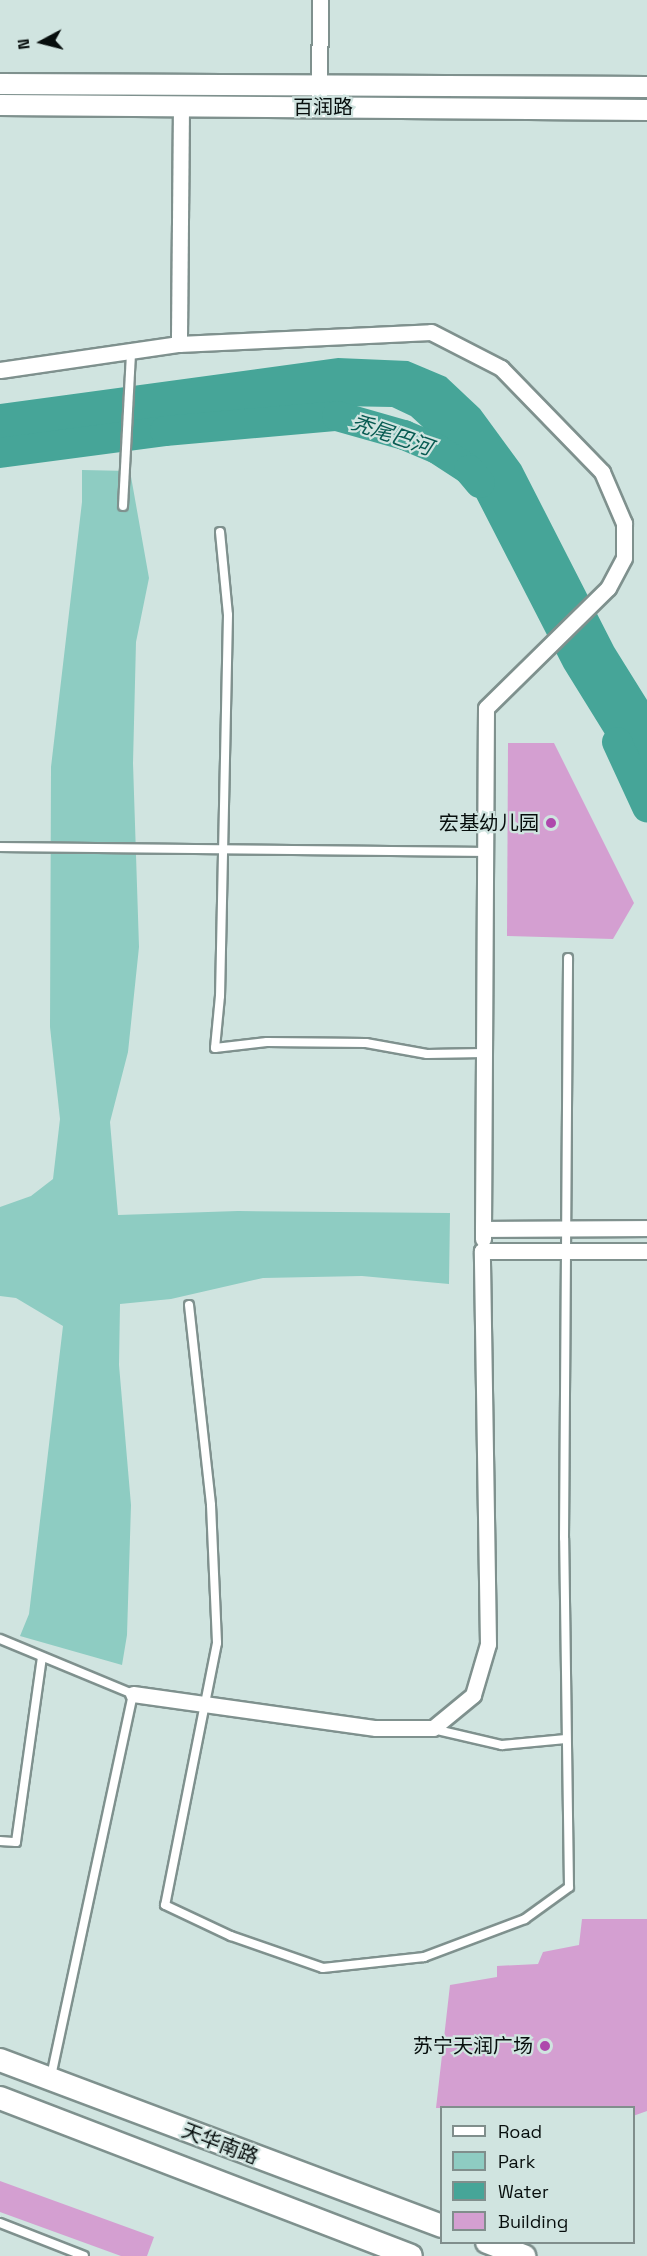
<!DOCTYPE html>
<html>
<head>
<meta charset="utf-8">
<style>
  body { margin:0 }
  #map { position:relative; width:647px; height:2256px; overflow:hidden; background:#d0e4e0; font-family:"Space Grotesk","Noto Sans SC",sans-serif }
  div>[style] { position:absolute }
  .green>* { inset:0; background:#8eccc2 }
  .water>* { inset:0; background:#46a598 }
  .river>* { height:30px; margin:-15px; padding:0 15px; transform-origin:15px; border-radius:15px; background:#46a598 }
  .building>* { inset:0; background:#d49fd1 }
  .roads { filter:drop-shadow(2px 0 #7f918e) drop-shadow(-2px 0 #7f918e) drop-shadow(0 2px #7f918e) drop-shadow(0 -2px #7f918e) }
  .service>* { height:8px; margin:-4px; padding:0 4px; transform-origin:4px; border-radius:4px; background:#fff }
  .minor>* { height:15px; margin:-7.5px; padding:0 7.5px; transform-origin:7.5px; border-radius:7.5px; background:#fff }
  .tertiary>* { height:20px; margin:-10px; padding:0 10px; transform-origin:10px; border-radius:10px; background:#fff }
  .secondary>* { height:22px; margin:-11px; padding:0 11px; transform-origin:11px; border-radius:11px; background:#fff }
  .dots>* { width:16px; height:16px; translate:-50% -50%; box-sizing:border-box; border:3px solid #d0e4e0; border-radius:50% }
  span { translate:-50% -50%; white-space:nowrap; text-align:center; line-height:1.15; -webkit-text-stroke:4.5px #d0e4e0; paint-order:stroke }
  .street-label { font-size:20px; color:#070e0d }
  .poi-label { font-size:20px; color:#070e0d }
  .right { translate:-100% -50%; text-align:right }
  .water-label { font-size:21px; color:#085b52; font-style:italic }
  .legend { position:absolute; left:440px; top:2106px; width:195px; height:138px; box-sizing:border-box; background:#d0e4e0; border:2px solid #808e8c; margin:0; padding:8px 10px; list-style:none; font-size:18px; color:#070e0d }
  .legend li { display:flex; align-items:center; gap:12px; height:30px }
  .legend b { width:30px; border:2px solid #808e8c }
  .north { position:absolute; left:12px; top:12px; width:60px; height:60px; -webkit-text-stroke:4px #d0e4e0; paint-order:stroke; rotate:263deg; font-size:16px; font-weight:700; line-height:24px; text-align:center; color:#070e0d }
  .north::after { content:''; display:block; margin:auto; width:21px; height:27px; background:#070e0d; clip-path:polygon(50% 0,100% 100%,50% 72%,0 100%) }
</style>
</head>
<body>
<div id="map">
  <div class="green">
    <i style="clip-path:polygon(82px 470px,130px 471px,149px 578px,136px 642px,133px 763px,139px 947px,128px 1052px,110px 1122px,118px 1215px,238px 1211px,450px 1213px,449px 1284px,362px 1276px,263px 1278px,171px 1299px,120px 1304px,119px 1365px,131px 1505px,127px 1635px,122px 1665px,20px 1636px,29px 1614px,63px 1326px,16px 1298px,0 1296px,0 1207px,31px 1196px,53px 1179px,60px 1119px,50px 1027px,51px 767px,82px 502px)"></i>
  </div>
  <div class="water">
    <i style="clip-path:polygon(338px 358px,408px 361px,446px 377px,480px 409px,521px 465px,614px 647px,647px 700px,647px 802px,564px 668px,472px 489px,436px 439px,411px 416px,392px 407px,339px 406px,0 451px,0 404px)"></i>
  </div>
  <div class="river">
    <i style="left:0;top:453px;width:166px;rotate:-7.6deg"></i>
    <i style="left:165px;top:431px;width:173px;rotate:-5deg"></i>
    <i style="left:337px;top:416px;width:70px;rotate:15.8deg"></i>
    <i style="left:404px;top:435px;width:36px;rotate:23deg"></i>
    <i style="left:437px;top:449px;width:38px;rotate:33deg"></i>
    <i style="left:469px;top:470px;width:17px;rotate:50deg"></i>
    <i style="left:617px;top:742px;width:72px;rotate:65.2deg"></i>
  </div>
  <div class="building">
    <i style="clip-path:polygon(508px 743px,554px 743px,634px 903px,613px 939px,507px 936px)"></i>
    <i style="clip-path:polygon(582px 1919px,647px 1919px,647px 2111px,633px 2116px,633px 2108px,436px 2108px,450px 1985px,497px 1977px,497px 1966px,538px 1964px,543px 1952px,579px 1945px)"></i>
    <i style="clip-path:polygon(0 2181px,154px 2237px,147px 2256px,121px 2256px,0 2212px)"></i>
  </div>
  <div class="roads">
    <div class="service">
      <i style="left:123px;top:506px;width:155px;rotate:-87deg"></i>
      <i style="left:220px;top:532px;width:83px;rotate:84.5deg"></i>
      <i style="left:228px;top:615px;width:381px;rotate:91.2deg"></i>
      <i style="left:220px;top:996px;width:52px;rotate:95.5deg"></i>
      <i style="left:215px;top:1048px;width:52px;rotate:-6.6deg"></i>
      <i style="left:267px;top:1042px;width:99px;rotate:0.6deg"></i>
      <i style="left:366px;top:1043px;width:62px;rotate:10.2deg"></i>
      <i style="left:427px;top:1054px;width:57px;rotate:-1deg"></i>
      <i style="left:0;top:847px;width:485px;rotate:0.6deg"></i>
      <i style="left:189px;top:1305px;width:201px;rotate:83.7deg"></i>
      <i style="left:211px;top:1505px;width:138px;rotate:87.5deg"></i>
      <i style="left:217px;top:1643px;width:267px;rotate:101.2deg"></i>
      <i style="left:165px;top:1905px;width:73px;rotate:25.2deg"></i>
      <i style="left:231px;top:1936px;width:97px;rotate:19.2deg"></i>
      <i style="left:323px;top:1968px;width:102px;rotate:-6.2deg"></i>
      <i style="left:424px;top:1957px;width:108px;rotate:-20.6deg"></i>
      <i style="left:525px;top:1919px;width:54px;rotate:-36deg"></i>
      <i style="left:569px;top:1887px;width:349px;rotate:-90.8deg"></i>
      <i style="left:564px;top:1538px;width:580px;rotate:-89.6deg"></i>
      <i style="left:0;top:1639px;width:144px;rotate:22.5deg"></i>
      <i style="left:133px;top:1694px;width:392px;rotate:102.1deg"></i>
      <i style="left:433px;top:1729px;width:71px;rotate:13.1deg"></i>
      <i style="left:502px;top:1745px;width:64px;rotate:-5.4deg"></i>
      <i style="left:0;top:1841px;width:16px;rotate:4deg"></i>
      <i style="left:16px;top:1842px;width:186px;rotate:-82deg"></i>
      <i style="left:0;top:2223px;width:90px;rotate:21.4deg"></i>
    </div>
    <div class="minor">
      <i style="left:319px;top:95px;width:95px;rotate:-89.4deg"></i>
      <i style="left:181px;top:107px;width:237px;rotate:90.5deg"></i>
      <i style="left:179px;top:344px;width:252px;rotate:-2.7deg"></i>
      <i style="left:431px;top:332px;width:79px;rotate:27.2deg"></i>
      <i style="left:501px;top:368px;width:145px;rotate:45.8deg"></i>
      <i style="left:602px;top:472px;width:56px;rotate:66.7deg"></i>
      <i style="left:624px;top:523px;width:35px;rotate:90deg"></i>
      <i style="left:624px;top:558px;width:34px;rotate:118deg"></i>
      <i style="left:608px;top:588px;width:171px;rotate:135.5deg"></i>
      <i style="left:486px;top:708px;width:521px;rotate:90.33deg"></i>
      <i style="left:0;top:370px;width:181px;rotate:-8.3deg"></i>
      <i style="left:483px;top:1239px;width:10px;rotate:-90deg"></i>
      <i style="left:483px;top:1229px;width:164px;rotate:-0.3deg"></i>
      <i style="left:133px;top:1694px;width:245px;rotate:8deg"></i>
      <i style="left:376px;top:1728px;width:57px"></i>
      <i style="left:433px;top:1728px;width:52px;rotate:-39.5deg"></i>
      <i style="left:473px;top:1695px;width:53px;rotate:-73.6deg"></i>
      <i style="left:488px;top:1644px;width:393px;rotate:-90.9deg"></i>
      <i style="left:482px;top:1251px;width:165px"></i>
    </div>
    <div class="tertiary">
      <i style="left:0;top:84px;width:647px;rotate:0.27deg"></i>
      <i style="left:0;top:105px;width:647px;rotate:0.44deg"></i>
    </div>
    <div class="secondary">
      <i style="left:0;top:2060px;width:472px;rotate:20.6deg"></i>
      <i style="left:0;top:2098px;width:440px;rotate:21deg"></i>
      <i style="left:487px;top:2242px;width:40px;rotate:21deg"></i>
    </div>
  </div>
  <div class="dots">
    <i style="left:551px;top:823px;background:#ae48ac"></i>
    <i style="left:545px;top:2046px;background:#ae48ac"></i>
  </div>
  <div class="street-label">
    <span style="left:323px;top:107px">百润路</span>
    <span style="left:220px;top:2144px;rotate:21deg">天华南路</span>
  </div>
  <div class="poi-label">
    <span class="right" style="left:539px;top:823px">宏基幼儿园</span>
    <span class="right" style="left:533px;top:2046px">苏宁天润广场</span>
  </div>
  <div class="water-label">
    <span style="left:392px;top:435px;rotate:19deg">秃尾巴河</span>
  </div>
  <ul class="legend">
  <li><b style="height:8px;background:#fff"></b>Road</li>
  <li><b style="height:16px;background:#8eccc2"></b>Park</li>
  <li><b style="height:16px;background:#46a598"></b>Water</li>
  <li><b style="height:16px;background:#d49fd1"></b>Building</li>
  </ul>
  <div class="north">N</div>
</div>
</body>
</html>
